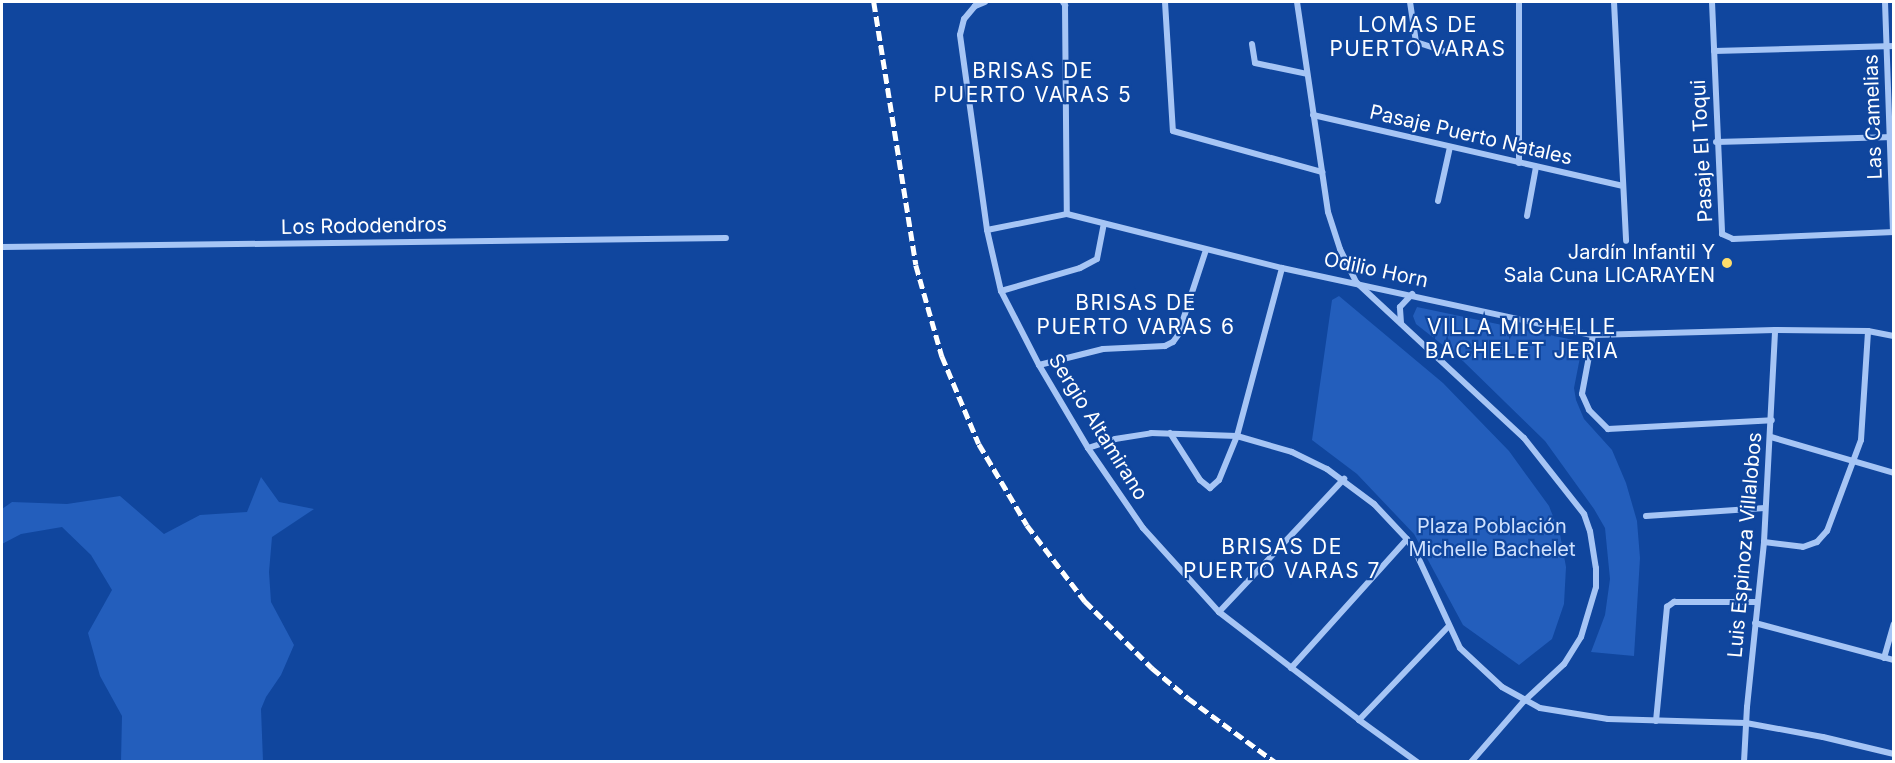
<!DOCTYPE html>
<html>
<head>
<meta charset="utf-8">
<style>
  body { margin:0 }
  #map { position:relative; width:1895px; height:763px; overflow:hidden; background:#10469e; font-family:Inter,sans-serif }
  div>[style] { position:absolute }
  .green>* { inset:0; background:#235ebc }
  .street>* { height:6px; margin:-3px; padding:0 3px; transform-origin:3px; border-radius:3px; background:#a6c5f5 }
  .rail>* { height:4.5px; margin-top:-2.25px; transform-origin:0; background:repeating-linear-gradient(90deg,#fff 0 10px,transparent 0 14.5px) }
  .dots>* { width:16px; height:16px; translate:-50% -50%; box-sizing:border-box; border:3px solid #10469e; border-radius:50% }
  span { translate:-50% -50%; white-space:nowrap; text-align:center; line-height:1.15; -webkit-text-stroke:4.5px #10469e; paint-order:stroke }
  .street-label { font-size:20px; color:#fff }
  .poi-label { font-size:20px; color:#fff }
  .right { translate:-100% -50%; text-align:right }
  .park-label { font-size:20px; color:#cfe1fe }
  .neighbourhood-label { font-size:21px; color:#fff; letter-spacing:1.5px }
  .frame { position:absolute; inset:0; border:3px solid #fff; pointer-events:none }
</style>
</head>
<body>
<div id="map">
  <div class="green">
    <i style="clip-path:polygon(1339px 296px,1443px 383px,1509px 451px,1549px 506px,1560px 534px,1566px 567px,1564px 604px,1552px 639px,1519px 665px,1463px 625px,1414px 534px,1357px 474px,1312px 440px,1332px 300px)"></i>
    <i style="clip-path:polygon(1417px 307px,1583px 342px,1574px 388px,1576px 400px,1584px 419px,1612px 450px,1626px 483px,1637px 521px,1640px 558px,1634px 656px,1591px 652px,1605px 615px,1610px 579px,1605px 528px,1594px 509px,1545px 441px,1463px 361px,1416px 324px,1413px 316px)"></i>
    <i style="clip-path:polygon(261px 477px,279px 502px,314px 509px,272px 537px,269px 572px,271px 602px,294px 645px,281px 675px,266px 697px,261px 709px,263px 761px,121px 761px,122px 716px,100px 676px,88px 633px,112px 590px,91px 555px,62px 527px,21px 534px,2px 544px,2px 509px,12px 502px,67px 504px,120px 496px,164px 534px,200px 515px,247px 512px)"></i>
  </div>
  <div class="street">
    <i style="left:985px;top:2px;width:11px;rotate:158deg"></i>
    <i style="left:975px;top:6px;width:17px;rotate:130deg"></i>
    <i style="left:964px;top:19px;width:16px;rotate:104deg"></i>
    <i style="left:960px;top:35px;width:197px;rotate:82.1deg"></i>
    <i style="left:987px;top:230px;width:63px;rotate:77.1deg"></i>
    <i style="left:1001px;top:291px;width:83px;rotate:62.8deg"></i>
    <i style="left:1039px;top:365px;width:96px;rotate:59.4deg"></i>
    <i style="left:1088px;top:448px;width:97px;rotate:55.5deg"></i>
    <i style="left:1143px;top:528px;width:113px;rotate:47.9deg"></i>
    <i style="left:1219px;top:612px;width:177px;rotate:37.6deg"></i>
    <i style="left:1359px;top:720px;width:72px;rotate:35.9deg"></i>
    <i style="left:1063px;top:2px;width:4px;rotate:56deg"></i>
    <i style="left:1065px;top:5px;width:209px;rotate:89.5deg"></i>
    <i style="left:1067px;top:214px;width:222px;rotate:14.1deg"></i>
    <i style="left:1282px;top:268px;width:318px;rotate:12.2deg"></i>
    <i style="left:1593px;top:335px;width:182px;rotate:-1.6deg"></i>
    <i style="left:1775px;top:330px;width:93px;rotate:0.6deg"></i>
    <i style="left:1868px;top:331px;width:26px;rotate:11deg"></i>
    <i style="left:1165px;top:2px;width:129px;rotate:86.5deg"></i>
    <i style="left:1173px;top:131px;width:155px;rotate:15.4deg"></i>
    <i style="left:1297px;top:2px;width:212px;rotate:81.6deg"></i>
    <i style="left:1328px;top:212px;width:39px;rotate:72deg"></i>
    <i style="left:1340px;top:249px;width:37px;rotate:64deg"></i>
    <i style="left:1356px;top:282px;width:229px;rotate:42.9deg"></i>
    <i style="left:1524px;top:438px;width:97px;rotate:51.7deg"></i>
    <i style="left:1584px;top:514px;width:18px;rotate:71deg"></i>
    <i style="left:1590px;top:531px;width:37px;rotate:81deg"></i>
    <i style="left:1596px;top:568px;width:19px;rotate:90deg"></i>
    <i style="left:1596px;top:587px;width:52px;rotate:106.7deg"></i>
    <i style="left:1581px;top:637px;width:32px;rotate:122deg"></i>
    <i style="left:1564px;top:664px;width:54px;rotate:137.2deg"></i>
    <i style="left:1524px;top:701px;width:81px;rotate:131deg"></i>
    <i style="left:1410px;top:2px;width:40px;rotate:81.5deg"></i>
    <i style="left:1416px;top:42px;width:28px;rotate:18deg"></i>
    <i style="left:1519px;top:2px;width:161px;rotate:90deg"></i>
    <i style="left:1614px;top:2px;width:239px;rotate:87.1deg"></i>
    <i style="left:1712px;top:2px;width:232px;rotate:87.5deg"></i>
    <i style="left:1722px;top:234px;width:12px;rotate:24deg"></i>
    <i style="left:1733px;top:239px;width:161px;rotate:-2.5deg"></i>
    <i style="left:1885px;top:2px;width:230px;rotate:88deg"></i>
    <i style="left:1252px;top:44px;width:19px;rotate:81deg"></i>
    <i style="left:1255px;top:63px;width:53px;rotate:11.9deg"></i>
    <i style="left:1714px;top:51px;width:180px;rotate:-1.6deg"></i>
    <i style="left:1313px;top:115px;width:317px;rotate:12.9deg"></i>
    <i style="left:1716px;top:142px;width:177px;rotate:-1.6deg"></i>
    <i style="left:1438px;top:201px;width:55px;rotate:-77.5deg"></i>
    <i style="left:1527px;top:216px;width:50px;rotate:-79.6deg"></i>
    <i style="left:987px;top:230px;width:82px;rotate:-11.3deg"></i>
    <i style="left:2px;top:247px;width:724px;rotate:-0.71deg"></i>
    <i style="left:1001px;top:291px;width:82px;rotate:-16.2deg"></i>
    <i style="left:1080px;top:268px;width:19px;rotate:-28deg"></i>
    <i style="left:1097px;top:259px;width:36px;rotate:-79deg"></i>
    <i style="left:1401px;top:323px;width:16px;rotate:-94deg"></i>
    <i style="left:1400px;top:307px;width:18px;rotate:-47deg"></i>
    <i style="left:1593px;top:335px;width:60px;rotate:100.6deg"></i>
    <i style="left:1582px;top:394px;width:17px;rotate:66deg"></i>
    <i style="left:1589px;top:410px;width:27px;rotate:45deg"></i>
    <i style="left:1608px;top:429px;width:164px;rotate:-3.1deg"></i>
    <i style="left:1039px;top:365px;width:66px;rotate:-14deg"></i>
    <i style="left:1103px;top:349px;width:62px;rotate:-2.8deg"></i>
    <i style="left:1165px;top:346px;width:9px;rotate:-27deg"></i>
    <i style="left:1173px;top:342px;width:9px;rotate:-54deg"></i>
    <i style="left:1178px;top:335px;width:89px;rotate:-71.8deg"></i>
    <i style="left:1170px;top:433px;width:56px;rotate:57.4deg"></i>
    <i style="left:1200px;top:480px;width:13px;rotate:39deg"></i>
    <i style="left:1210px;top:488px;width:12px;rotate:-42deg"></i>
    <i style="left:1219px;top:480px;width:48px;rotate:-67.8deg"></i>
    <i style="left:1237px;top:436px;width:174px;rotate:-75deg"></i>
    <i style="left:1771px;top:437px;width:128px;rotate:16.3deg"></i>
    <i style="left:1088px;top:448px;width:28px;rotate:-18deg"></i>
    <i style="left:1115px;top:439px;width:36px;rotate:-9deg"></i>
    <i style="left:1151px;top:433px;width:86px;rotate:2deg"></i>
    <i style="left:1237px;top:436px;width:57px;rotate:16.2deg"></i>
    <i style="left:1292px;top:452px;width:39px;rotate:26deg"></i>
    <i style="left:1327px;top:469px;width:59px;rotate:36.7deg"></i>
    <i style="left:1374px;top:504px;width:48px;rotate:46.7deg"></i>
    <i style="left:1407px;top:539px;width:19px;rotate:58deg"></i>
    <i style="left:1417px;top:555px;width:102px;rotate:65.2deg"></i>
    <i style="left:1460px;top:648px;width:57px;rotate:42.9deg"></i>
    <i style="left:1502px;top:687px;width:43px;rotate:28.9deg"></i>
    <i style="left:1540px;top:708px;width:69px;rotate:9.2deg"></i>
    <i style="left:1608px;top:719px;width:138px;rotate:1.7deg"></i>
    <i style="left:1746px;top:723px;width:78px;rotate:10.3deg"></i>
    <i style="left:1823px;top:737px;width:73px;rotate:13.5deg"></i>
    <i style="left:1646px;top:516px;width:119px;rotate:-3.8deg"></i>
    <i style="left:1764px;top:542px;width:39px;rotate:7deg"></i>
    <i style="left:1803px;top:547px;width:15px;rotate:-20deg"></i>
    <i style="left:1817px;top:542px;width:15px;rotate:-48deg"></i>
    <i style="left:1827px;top:531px;width:97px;rotate:-69.5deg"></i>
    <i style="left:1861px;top:440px;width:109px;rotate:-86.3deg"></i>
    <i style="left:1219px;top:612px;width:183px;rotate:-46.8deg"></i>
    <i style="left:1755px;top:623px;width:144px;rotate:14.9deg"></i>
    <i style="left:1884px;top:658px;width:35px;rotate:-74deg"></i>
    <i style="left:1291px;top:668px;width:173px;rotate:-48deg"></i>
    <i style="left:1359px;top:720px;width:129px;rotate:-46.3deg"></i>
    <i style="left:1656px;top:721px;width:115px;rotate:-84.5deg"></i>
    <i style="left:1667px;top:607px;width:9px;rotate:-36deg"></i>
    <i style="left:1674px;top:602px;width:83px"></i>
    <i style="left:1744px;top:762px;width:55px;rotate:-86.9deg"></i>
    <i style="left:1747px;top:707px;width:166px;rotate:-84.1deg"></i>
    <i style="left:1764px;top:542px;width:212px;rotate:-87deg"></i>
  </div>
  <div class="rail">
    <i style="left:874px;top:2px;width:266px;rotate:80.9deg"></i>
    <i style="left:916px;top:265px;width:95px;rotate:74.1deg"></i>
    <i style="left:942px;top:356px;width:95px;rotate:67.2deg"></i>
    <i style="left:979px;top:444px;width:94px;rotate:59.3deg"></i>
    <i style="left:1027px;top:525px;width:96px;rotate:52.7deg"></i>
    <i style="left:1085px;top:601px;width:95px;rotate:45deg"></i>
    <i style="left:1152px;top:668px;width:47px;rotate:39.8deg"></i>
    <i style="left:1188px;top:698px;width:108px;rotate:36.3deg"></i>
  </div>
  <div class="dots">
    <i style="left:1727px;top:263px;background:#ffdd6a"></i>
  </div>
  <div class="street-label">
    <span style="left:1873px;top:117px;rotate:-92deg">Las Camelias</span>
    <span style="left:1471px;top:135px;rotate:13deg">Pasaje Puerto Natales</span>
    <span style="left:1702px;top:151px;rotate:-93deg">Pasaje El Toqui</span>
    <span style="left:364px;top:226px;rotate:-1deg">Los Rododendros</span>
    <span style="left:1376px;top:270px;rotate:12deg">Odilio Horn</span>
    <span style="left:1098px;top:427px;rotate:58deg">Sergio Altamirano</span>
    <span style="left:1745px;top:545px;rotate:-85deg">Luis Espinoza Villalobos</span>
  </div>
  <div class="poi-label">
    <span class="right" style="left:1715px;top:264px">Jardín Infantil Y<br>Sala Cuna LICARAYEN</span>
  </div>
  <div class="park-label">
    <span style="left:1492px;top:538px">Plaza Población<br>Michelle Bachelet</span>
  </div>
  <div class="neighbourhood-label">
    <span style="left:1418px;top:37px">LOMAS DE<br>PUERTO VARAS</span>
    <span style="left:1033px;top:83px">BRISAS DE<br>PUERTO VARAS 5</span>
    <span style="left:1136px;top:315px">BRISAS DE<br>PUERTO VARAS 6</span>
    <span style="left:1522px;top:339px">VILLA MICHELLE<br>BACHELET JERIA</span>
    <span style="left:1282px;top:559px">BRISAS DE<br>PUERTO VARAS 7</span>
  </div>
  <div class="frame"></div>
</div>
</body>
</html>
